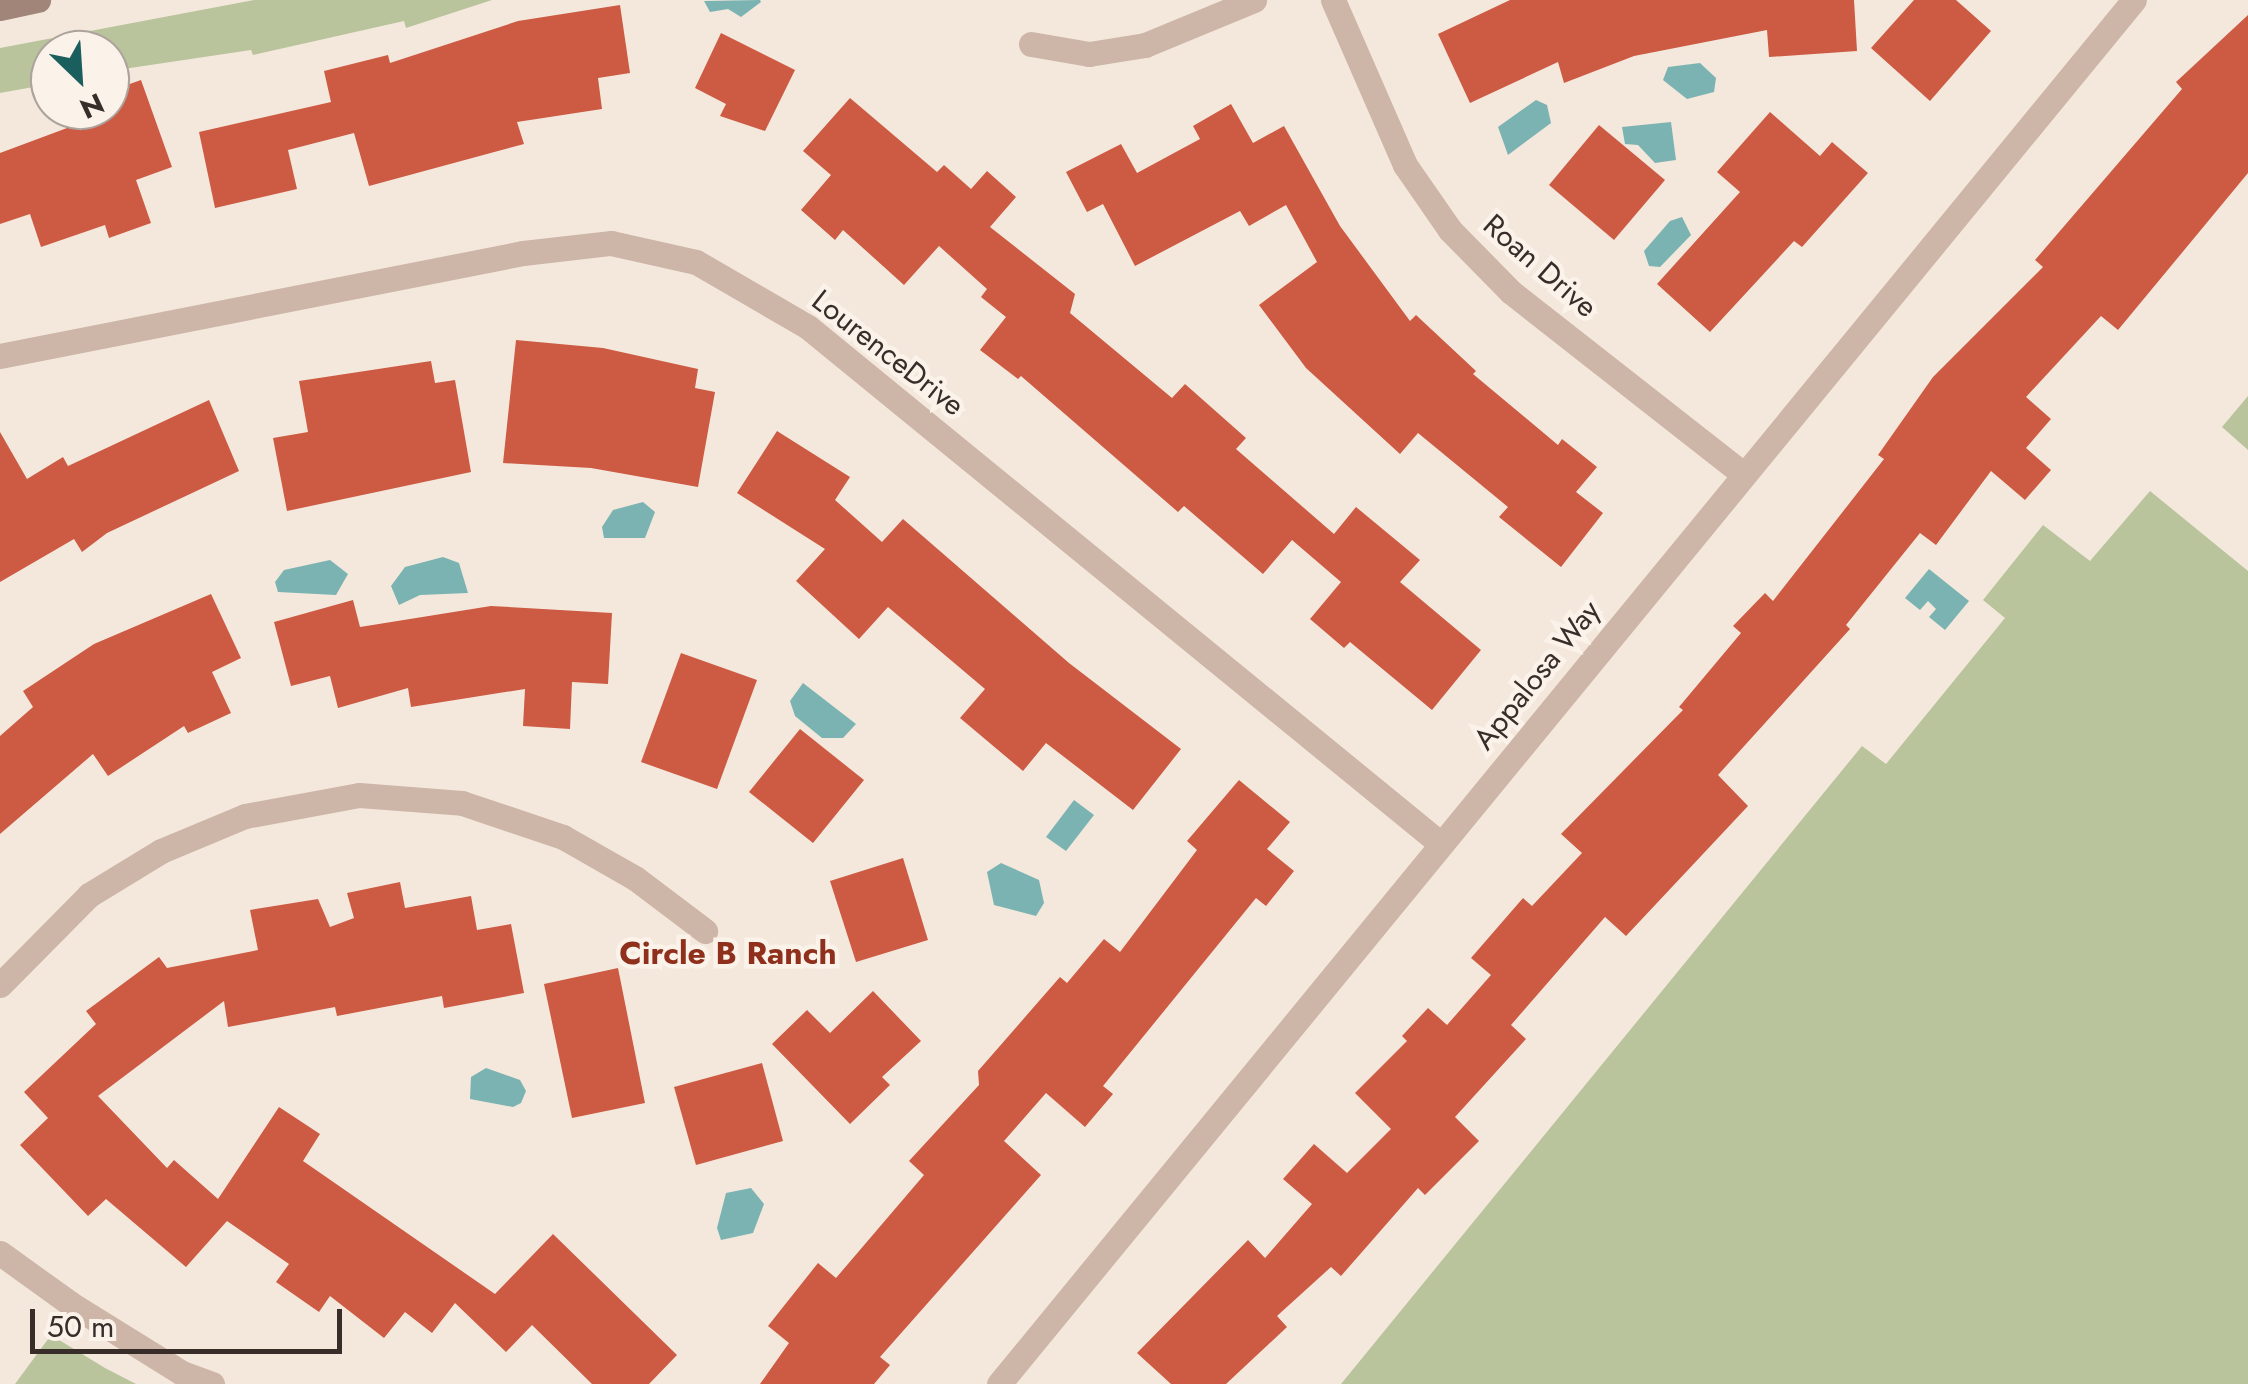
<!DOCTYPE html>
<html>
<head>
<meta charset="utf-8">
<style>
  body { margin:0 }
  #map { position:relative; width:2248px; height:1384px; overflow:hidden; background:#f4e8dd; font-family:Jost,sans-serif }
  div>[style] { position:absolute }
  .green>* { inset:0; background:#b9c49c }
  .water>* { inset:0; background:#7ab3b1 }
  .building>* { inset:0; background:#cd5a42 }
  .street>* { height:25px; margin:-12.5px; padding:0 12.5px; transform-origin:12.5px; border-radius:12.5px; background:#cdb6a8 }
  .secondary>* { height:25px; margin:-12.5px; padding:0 12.5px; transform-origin:12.5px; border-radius:12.5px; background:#a18579 }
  span { translate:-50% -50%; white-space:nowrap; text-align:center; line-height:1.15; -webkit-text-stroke:9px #fbf2ea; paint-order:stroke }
  .street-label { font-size:30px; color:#392d29 }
  .neighbourhood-label { font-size:32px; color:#8e301c; font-weight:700 }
  .north { position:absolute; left:30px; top:30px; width:100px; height:100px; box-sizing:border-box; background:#fbf2ea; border:2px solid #ada39d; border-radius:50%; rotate:155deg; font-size:28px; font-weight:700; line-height:40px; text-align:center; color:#392d29 }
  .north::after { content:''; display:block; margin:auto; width:35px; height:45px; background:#1b5e5e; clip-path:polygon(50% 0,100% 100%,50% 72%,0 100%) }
  .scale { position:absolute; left:30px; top:1309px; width:312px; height:45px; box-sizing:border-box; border:5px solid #392d29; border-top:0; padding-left:12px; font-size:30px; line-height:35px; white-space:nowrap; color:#392d29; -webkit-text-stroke:8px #fbf2ea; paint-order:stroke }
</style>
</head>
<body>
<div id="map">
  <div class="green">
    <i style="clip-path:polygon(254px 0,492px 0,406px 28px,404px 21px,253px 55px,251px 50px,110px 71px,110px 50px,50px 50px,50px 84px,0 93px,0 48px)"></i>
    <i style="clip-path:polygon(2248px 396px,2248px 450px,2222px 427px)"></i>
    <i style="clip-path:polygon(2150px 491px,2248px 571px,2248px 1384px,1341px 1384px,1862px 746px,1886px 764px,2005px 618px,1983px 600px,2043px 525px,2090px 561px)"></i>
    <i style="clip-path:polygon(51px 1335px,105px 1368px,136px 1384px,15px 1384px)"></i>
  </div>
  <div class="water">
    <i style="clip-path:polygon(704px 1px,760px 0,761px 2px,741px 17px,728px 9px,710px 12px)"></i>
    <i style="clip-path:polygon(1700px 63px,1716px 78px,1714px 92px,1687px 99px,1663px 80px,1668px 67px)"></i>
    <i style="clip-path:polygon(1536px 100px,1547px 105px,1551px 123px,1508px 155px,1498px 127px)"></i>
    <i style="clip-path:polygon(1671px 122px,1676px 160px,1655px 163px,1638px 145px,1625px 144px,1622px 127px)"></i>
    <i style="clip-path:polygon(1682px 217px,1691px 235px,1660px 267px,1649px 266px,1644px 251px,1670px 221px)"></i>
    <i style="clip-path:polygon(643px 502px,655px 512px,645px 538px,604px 538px,602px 527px,613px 510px)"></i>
    <i style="clip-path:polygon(443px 557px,459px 563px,468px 593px,420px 595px,399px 605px,391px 586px,405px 567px)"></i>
    <i style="clip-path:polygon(330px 560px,348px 574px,336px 595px,278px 592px,275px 582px,284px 570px)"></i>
    <i style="clip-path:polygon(1929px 569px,1969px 601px,1945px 630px,1929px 617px,1936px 609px,1928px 601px,1920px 610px,1905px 598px)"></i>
    <i style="clip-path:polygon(803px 683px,856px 724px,843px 738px,822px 738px,795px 716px,790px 701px)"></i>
    <i style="clip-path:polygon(1074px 800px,1094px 815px,1066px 851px,1046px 837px)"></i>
    <i style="clip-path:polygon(1001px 863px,1039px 880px,1044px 903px,1036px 916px,994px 905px,987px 872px)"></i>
    <i style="clip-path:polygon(486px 1068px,520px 1080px,526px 1091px,521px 1103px,513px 1107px,470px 1099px,471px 1077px)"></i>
    <i style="clip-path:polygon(751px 1188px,764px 1204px,753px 1233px,721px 1240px,717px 1228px,726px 1193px)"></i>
  </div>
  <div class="building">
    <i style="clip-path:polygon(1510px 0,1854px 0,1857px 51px,1769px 57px,1767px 30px,1634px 56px,1564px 83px,1558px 62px,1470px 103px,1438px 34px)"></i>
    <i style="clip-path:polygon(1914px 0,1956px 0,1991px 31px,1930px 101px,1871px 48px)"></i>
    <i style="clip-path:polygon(620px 5px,630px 73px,598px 78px,602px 109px,517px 122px,524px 144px,369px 186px,354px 133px,288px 150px,297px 189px,215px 208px,199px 132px,331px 102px,324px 71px,388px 55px,390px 63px,518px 21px)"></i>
    <i style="clip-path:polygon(2248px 15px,2248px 173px,2118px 330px,2101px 316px,2026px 397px,2051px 419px,2026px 448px,2051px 470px,2025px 500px,1991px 471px,1936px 545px,1920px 533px,1846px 625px,1850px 629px,1718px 775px,1748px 806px,1626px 936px,1605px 917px,1511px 1025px,1526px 1039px,1455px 1117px,1479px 1141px,1425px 1195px,1418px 1188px,1341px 1276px,1331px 1267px,1277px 1316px,1287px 1327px,1226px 1384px,1171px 1384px,1137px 1353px,1248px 1240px,1265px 1258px,1312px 1204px,1283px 1179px,1314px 1144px,1347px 1173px,1391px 1129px,1355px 1093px,1407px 1041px,1402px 1036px,1428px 1008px,1447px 1025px,1491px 975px,1471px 958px,1523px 898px,1532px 906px,1582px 853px,1561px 834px,1683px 710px,1679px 707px,1741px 633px,1733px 626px,1765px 593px,1773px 601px,1884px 459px,1878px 455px,1933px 377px,2043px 267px,2035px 260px,2182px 89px,2176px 82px)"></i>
    <i style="clip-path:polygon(721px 33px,795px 70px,765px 131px,720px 116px,726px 104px,695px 88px)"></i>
    <i style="clip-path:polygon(141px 80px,172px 167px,136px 180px,151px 223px,109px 238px,105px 225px,41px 247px,30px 214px,0 224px,0 153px,110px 112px,110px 91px)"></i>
    <i style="clip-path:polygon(850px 98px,937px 172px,944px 165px,971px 189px,987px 171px,1016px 197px,990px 227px,1075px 294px,1070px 313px,1172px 398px,1185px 384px,1246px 438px,1236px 449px,1334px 534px,1356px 507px,1420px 560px,1400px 582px,1481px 650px,1432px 710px,1350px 642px,1344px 648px,1310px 619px,1341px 582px,1292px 540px,1263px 574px,1184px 506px,1178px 512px,1021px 376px,1018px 379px,980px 350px,1006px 317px,981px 297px,987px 289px,939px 246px,904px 285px,843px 230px,835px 240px,801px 210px,831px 175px,803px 151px)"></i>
    <i style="clip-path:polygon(1231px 104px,1253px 143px,1284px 126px,1340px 226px,1410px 321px,1416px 315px,1476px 371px,1473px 374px,1558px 445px,1562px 439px,1597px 467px,1576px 492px,1603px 513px,1561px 567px,1499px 517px,1508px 507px,1418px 433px,1400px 454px,1306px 368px,1259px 305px,1317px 262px,1286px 205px,1249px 226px,1240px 211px,1135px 266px,1103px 204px,1087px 212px,1066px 172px,1121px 144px,1137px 173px,1200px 139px,1193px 126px)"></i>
    <i style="clip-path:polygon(1770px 112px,1820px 156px,1832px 142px,1868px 173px,1802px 247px,1794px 241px,1710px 332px,1657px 284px,1740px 192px,1717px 172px)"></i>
    <i style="clip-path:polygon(1599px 125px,1665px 180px,1614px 240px,1549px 185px)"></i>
    <i style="clip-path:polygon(516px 340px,603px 348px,698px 369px,695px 388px,715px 392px,698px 487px,591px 468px,503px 463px)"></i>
    <i style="clip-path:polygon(431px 361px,435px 383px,455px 380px,471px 472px,287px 511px,273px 438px,308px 432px,299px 381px)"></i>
    <i style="clip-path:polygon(209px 400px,239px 471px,107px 533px,82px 552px,74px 539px,0 582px,0 432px,27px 479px,63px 457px,68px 466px)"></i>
    <i style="clip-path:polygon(777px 431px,850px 477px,835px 500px,882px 542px,903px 519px,1069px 663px,1181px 749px,1133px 810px,1046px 743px,1023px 771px,960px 718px,985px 689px,888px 607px,859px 639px,796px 581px,825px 549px,737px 493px)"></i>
    <i style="clip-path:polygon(211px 594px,241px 658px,212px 672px,231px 713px,188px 733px,184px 726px,108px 776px,93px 754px,0 834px,0 736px,33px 707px,23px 691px,94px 644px)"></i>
    <i style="clip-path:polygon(353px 600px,360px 627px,491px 606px,612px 613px,608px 684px,572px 682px,570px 729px,523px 726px,525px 689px,411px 707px,408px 688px,338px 708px,330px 676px,291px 686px,274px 622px)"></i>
    <i style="clip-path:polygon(681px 653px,757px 680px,717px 789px,641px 762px)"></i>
    <i style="clip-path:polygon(800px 729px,864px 780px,813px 843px,749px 792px)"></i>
    <i style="clip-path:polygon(1239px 780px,1290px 822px,1267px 849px,1294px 871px,1266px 906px,1256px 898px,1103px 1086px,1113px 1094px,1085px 1127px,1046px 1093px,1004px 1141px,1041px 1175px,880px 1357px,890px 1365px,874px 1384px,760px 1384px,789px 1343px,768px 1326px,818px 1263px,836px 1278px,924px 1175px,909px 1161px,979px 1085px,978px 1071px,1060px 977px,1067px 983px,1104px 939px,1120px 952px,1197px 850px,1187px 841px)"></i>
    <i style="clip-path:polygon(903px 858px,928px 940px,856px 962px,830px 881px)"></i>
    <i style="clip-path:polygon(400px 882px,405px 908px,471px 896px,477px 930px,511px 924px,524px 993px,444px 1008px,442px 996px,337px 1016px,335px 1007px,228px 1027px,224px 1001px,98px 1096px,167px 1168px,174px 1160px,218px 1199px,279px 1107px,320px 1134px,303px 1161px,495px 1294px,553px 1234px,677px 1355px,649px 1384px,592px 1384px,532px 1325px,506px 1352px,455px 1303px,432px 1333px,405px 1312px,384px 1338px,330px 1296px,319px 1312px,276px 1282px,289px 1264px,227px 1221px,186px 1267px,106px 1199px,88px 1216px,20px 1145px,48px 1118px,24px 1092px,96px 1024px,86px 1011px,159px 957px,167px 968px,258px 950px,250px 910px,318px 899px,330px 927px,354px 918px,347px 893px)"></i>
    <i style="clip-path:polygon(618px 968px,645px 1103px,572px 1118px,544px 984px)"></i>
    <i style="clip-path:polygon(873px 991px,921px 1041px,882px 1077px,890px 1085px,850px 1124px,772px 1044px,807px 1010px,830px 1033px)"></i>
    <i style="clip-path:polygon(762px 1063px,783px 1141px,696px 1165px,674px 1087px)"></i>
  </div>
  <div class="street">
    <i style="left:1333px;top:0;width:180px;rotate:66.4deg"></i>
    <i style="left:1405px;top:165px;width:79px;rotate:55.3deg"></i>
    <i style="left:1450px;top:230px;width:87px;rotate:45.5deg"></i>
    <i style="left:1511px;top:292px;width:296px;rotate:38.1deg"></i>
    <i style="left:1031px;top:44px;width:59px;rotate:9.8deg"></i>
    <i style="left:1089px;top:54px;width:57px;rotate:-9.1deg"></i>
    <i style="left:1145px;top:45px;width:118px;rotate:-22.4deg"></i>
    <i style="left:0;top:356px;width:533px;rotate:-11.14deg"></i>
    <i style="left:523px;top:253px;width:89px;rotate:-6.5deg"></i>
    <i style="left:611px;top:243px;width:87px;rotate:12.6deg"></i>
    <i style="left:696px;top:262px;width:129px;rotate:30.1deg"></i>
    <i style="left:808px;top:327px;width:817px;rotate:39.24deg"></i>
    <i style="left:0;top:985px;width:127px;rotate:-45.3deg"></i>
    <i style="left:89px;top:895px;width:84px;rotate:-31.4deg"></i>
    <i style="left:161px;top:851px;width:91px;rotate:-22.6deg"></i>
    <i style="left:245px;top:816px;width:116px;rotate:-10.4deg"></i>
    <i style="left:359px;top:795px;width:103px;rotate:4.4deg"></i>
    <i style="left:462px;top:803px;width:107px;rotate:18.6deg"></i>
    <i style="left:563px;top:837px;width:83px;rotate:29.7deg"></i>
    <i style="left:635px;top:878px;width:88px;rotate:37.1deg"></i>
    <i style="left:0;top:1253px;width:87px;rotate:35.7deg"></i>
    <i style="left:71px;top:1304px;width:131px;rotate:31.9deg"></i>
    <i style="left:182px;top:1373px;width:32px;rotate:20deg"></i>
    <i style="left:999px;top:1384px;width:1790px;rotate:-50.65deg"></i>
  </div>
  <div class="secondary">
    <i style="left:0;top:8px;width:39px;rotate:-12deg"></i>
  </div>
  <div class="street-label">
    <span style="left:1540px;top:266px;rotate:41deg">Roan Drive</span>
    <span style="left:888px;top:353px;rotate:38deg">LourenceDrive</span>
    <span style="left:1537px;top:675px;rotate:-51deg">Appalosa Way</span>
  </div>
  <div class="neighbourhood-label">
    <span style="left:728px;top:953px">Circle B Ranch</span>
  </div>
  <div class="north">N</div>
  <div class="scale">50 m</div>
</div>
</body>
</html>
